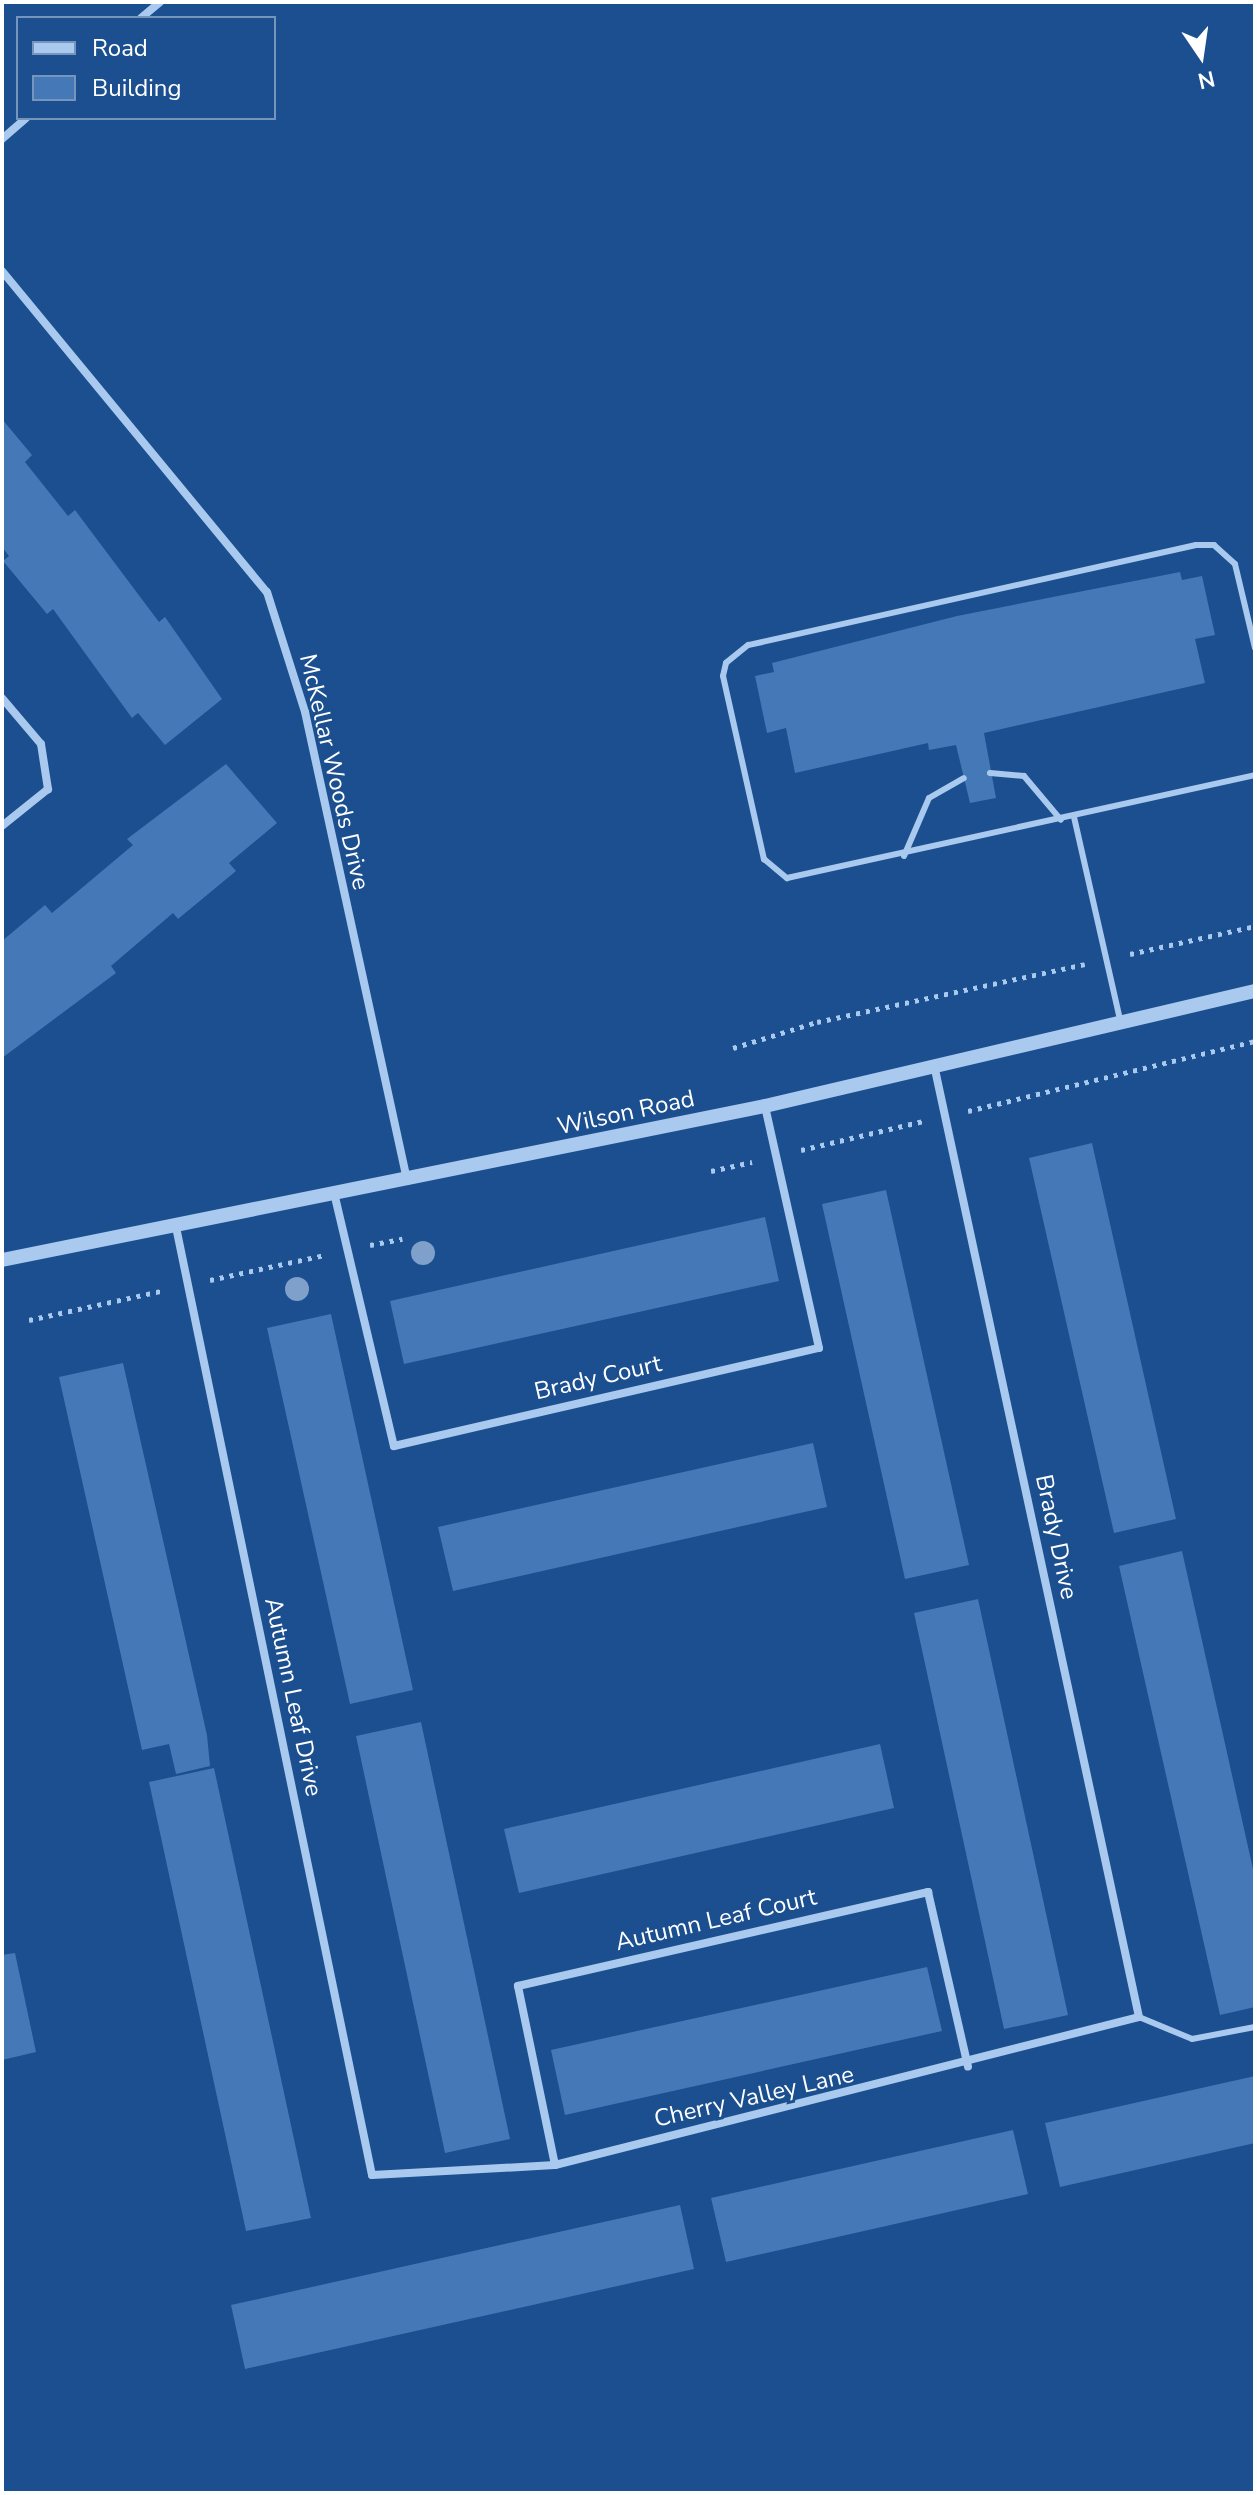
<!DOCTYPE html>
<html>
<head>
<meta charset="utf-8">
<style>
  body { margin:0 }
  #map { position:relative; width:1257px; height:2495px; overflow:hidden; background:#1b4f8f; font-family:"Nunito Sans",sans-serif }
  div>[style] { position:absolute }
  .building>* { inset:0; background:#4478b7 }
  .path>* { height:5px; margin-top:-2.5px; transform-origin:0; background:repeating-linear-gradient(90deg,#a9c9ee 0 4px,transparent 0 10px) }
  .service>* { height:6px; margin:-3px; padding:0 3px; transform-origin:3px; border-radius:3px; background:#a9c9ee }
  .minor>* { height:8px; margin:-4px; padding:0 4px; transform-origin:4px; border-radius:4px; background:#a9c9ee }
  .tertiary>* { height:14px; margin:-7px; padding:0 7px; transform-origin:7px; border-radius:7px; background:#a9c9ee }
  .trees>* { width:24px; height:24px; margin:-12px; border-radius:50%; background:#7ea0ca }
  span { translate:-50% -50%; white-space:nowrap; text-align:center; line-height:1.15; -webkit-text-stroke:6px #1b4f8f; paint-order:stroke }
  .street-label { font-size:24px; color:#fff }
  .frame { position:absolute; inset:0; border:4px solid #fff; pointer-events:none }
  .legend { position:absolute; left:16px; top:16px; width:260px; height:104px; box-sizing:border-box; background:#1b4f8f; border:2px solid #7695bc; margin:0; padding:10px 14px; list-style:none; font-size:24px; color:#fff }
  .legend li { display:flex; align-items:center; gap:16px; height:40px }
  .legend b { width:40px; border:2px solid #7695bc }
  .north { position:absolute; left:1161px; top:16px; width:80px; height:80px; -webkit-text-stroke:6px #1b4f8f; paint-order:stroke; rotate:167deg; font-size:22px; font-weight:700; line-height:32px; text-align:center; color:#fff }
  .north::after { content:''; display:block; margin:auto; width:28px; height:36px; background:#fff; clip-path:polygon(50% 0,100% 100%,50% 72%,0 100%) }
</style>
</head>
<body>
<div id="map">
  <div class="building">
    <i style="clip-path:polygon(2px 419px,32px 455px,25px 462px,68px 516px,75px 510px,159px 622px,165px 617px,222px 699px,165px 745px,138px 713px,132px 718px,53px 609px,47px 614px,3px 561px,9px 556px,2px 547px)"></i>
    <i style="clip-path:polygon(1180px 572px,1182px 580px,1202px 576px,1215px 635px,1195px 639px,1205px 683px,984px 733px,996px 798px,970px 803px,956px 745px,929px 750px,928px 743px,795px 773px,786px 728px,767px 733px,755px 676px,774px 672px,772px 663px,957px 616px)"></i>
    <i style="clip-path:polygon(226px 764px,277px 823px,229px 863px,236px 871px,178px 919px,173px 913px,111px 966px,116px 973px,2px 1058px,2px 941px,45px 905px,52px 913px,133px 845px,127px 839px)"></i>
    <i style="clip-path:polygon(1092px 1143px,1176px 1519px,1114px 1533px,1029px 1158px)"></i>
    <i style="clip-path:polygon(886px 1190px,969px 1565px,905px 1579px,822px 1204px)"></i>
    <i style="clip-path:polygon(765px 1217px,779px 1281px,404px 1364px,390px 1301px)"></i>
    <i style="clip-path:polygon(331px 1314px,413px 1690px,350px 1704px,267px 1328px)"></i>
    <i style="clip-path:polygon(123px 1363px,207px 1735px,210px 1766px,176px 1774px,169px 1744px,142px 1750px,59px 1377px)"></i>
    <i style="clip-path:polygon(813px 1443px,827px 1507px,453px 1591px,438px 1527px)"></i>
    <i style="clip-path:polygon(1182px 1551px,1255px 1878px,1255px 2007px,1220px 2015px,1119px 1566px)"></i>
    <i style="clip-path:polygon(978px 1599px,1068px 2015px,1004px 2029px,914px 1613px)"></i>
    <i style="clip-path:polygon(421px 1722px,510px 2139px,445px 2153px,356px 1736px)"></i>
    <i style="clip-path:polygon(880px 1744px,894px 1808px,519px 1893px,504px 1829px)"></i>
    <i style="clip-path:polygon(214px 1768px,311px 2218px,246px 2231px,149px 1782px)"></i>
    <i style="clip-path:polygon(15px 1953px,36px 2052px,2px 2060px,2px 1955px)"></i>
    <i style="clip-path:polygon(927px 1967px,942px 2031px,565px 2115px,551px 2050px)"></i>
    <i style="clip-path:polygon(1255px 2076px,1255px 2143px,1060px 2187px,1045px 2123px)"></i>
    <i style="clip-path:polygon(1013px 2130px,1028px 2194px,726px 2262px,711px 2198px)"></i>
    <i style="clip-path:polygon(680px 2205px,694px 2269px,245px 2369px,231px 2305px)"></i>
  </div>
  <div class="path">
    <i style="left:1130px;top:954px;width:128px;rotate:-12.6deg"></i>
    <i style="left:733px;top:1048px;width:88px;rotate:-17.2deg"></i>
    <i style="left:817px;top:1022px;width:274px;rotate:-12.2deg"></i>
    <i style="left:968px;top:1111px;width:295px;rotate:-13.7deg"></i>
    <i style="left:801px;top:1150px;width:126px;rotate:-13.3deg"></i>
    <i style="left:711px;top:1171px;width:42px;rotate:-12.4deg"></i>
    <i style="left:370px;top:1245px;width:33px;rotate:-11deg"></i>
    <i style="left:210px;top:1280px;width:118px;rotate:-12.3deg"></i>
    <i style="left:29px;top:1320px;width:139px;rotate:-12.4deg"></i>
  </div>
  <div class="service">
    <i style="left:1255px;top:648px;width:86px;rotate:-103.4deg"></i>
    <i style="left:1235px;top:564px;width:28px;rotate:-138deg"></i>
    <i style="left:1214px;top:545px;width:18px;rotate:180deg"></i>
    <i style="left:1196px;top:545px;width:459px;rotate:167.4deg"></i>
    <i style="left:748px;top:645px;width:28px;rotate:141deg"></i>
    <i style="left:726px;top:663px;width:13px;rotate:103deg"></i>
    <i style="left:723px;top:676px;width:188px;rotate:77.4deg"></i>
    <i style="left:764px;top:859px;width:30px;rotate:40deg"></i>
    <i style="left:787px;top:878px;width:479px;rotate:-12.4deg"></i>
    <i style="left:990px;top:773px;width:34px;rotate:5deg"></i>
    <i style="left:1024px;top:776px;width:57px;rotate:49.9deg"></i>
    <i style="left:1074px;top:817px;width:208px;rotate:77.2deg"></i>
    <i style="left:904px;top:856px;width:63px;rotate:-66.7deg"></i>
    <i style="left:929px;top:798px;width:40px;rotate:-29.7deg"></i>
    <i style="left:1139px;top:2017px;width:57px;rotate:22.5deg"></i>
    <i style="left:1192px;top:2039px;width:64px;rotate:-10.8deg"></i>
  </div>
  <div class="minor">
    <i style="left:141px;top:18px;width:25px;rotate:-40deg"></i>
    <i style="left:2px;top:139px;width:32px;rotate:-41deg"></i>
    <i style="left:2px;top:271px;width:416px;rotate:50.5deg"></i>
    <i style="left:267px;top:592px;width:126px;rotate:72.4deg"></i>
    <i style="left:305px;top:712px;width:480px;rotate:77.7deg"></i>
    <i style="left:2px;top:698px;width:60px;rotate:49.7deg"></i>
    <i style="left:41px;top:744px;width:46px;rotate:81.2deg"></i>
    <i style="left:48px;top:789px;width:59px;rotate:141.2deg"></i>
    <i style="left:335px;top:1197px;width:256px;rotate:76.7deg"></i>
    <i style="left:394px;top:1446px;width:436px;rotate:-13deg"></i>
    <i style="left:819px;top:1348px;width:248px;rotate:-102.6deg"></i>
    <i style="left:176px;top:1227px;width:968px;rotate:78.32deg"></i>
    <i style="left:372px;top:2175px;width:183px;rotate:-3.1deg"></i>
    <i style="left:555px;top:2165px;width:602px;rotate:-14.22deg"></i>
    <i style="left:1139px;top:2017px;width:974px;rotate:-102.15deg"></i>
    <i style="left:555px;top:2165px;width:183px;rotate:-101.7deg"></i>
    <i style="left:518px;top:1986px;width:421px;rotate:-12.9deg"></i>
    <i style="left:928px;top:1892px;width:179px;rotate:77.1deg"></i>
  </div>
  <div class="tertiary">
    <i style="left:2px;top:1260px;width:778px;rotate:-11.41deg"></i>
    <i style="left:765px;top:1106px;width:503px;rotate:-13.21deg"></i>
  </div>
  <div class="trees">
    <i style="left:423px;top:1253px"></i>
    <i style="left:297px;top:1289px"></i>
  </div>
  <div class="street-label">
    <span style="left:334px;top:772px;rotate:77deg">McKellar Woods Drive</span>
    <span style="left:626px;top:1113px;rotate:-12deg">Wilson Road</span>
    <span style="left:598px;top:1378px;rotate:-13deg">Brady Court</span>
    <span style="left:1056px;top:1537px;rotate:78deg">Brady Drive</span>
    <span style="left:293px;top:1697px;rotate:78deg">Autumn Leaf Drive</span>
    <span style="left:716px;top:1920px;rotate:-13deg">Autumn Leaf Court</span>
    <span style="left:754px;top:2097px;rotate:-13deg">Cherry Valley Lane</span>
  </div>
  <div class="frame"></div>
  <ul class="legend">
  <li><b style="height:10px;background:#a9c9ee"></b>Road</li>
  <li><b style="height:22px;background:#4478b7"></b>Building</li>
  </ul>
  <div class="north">N</div>
</div>
</body>
</html>
